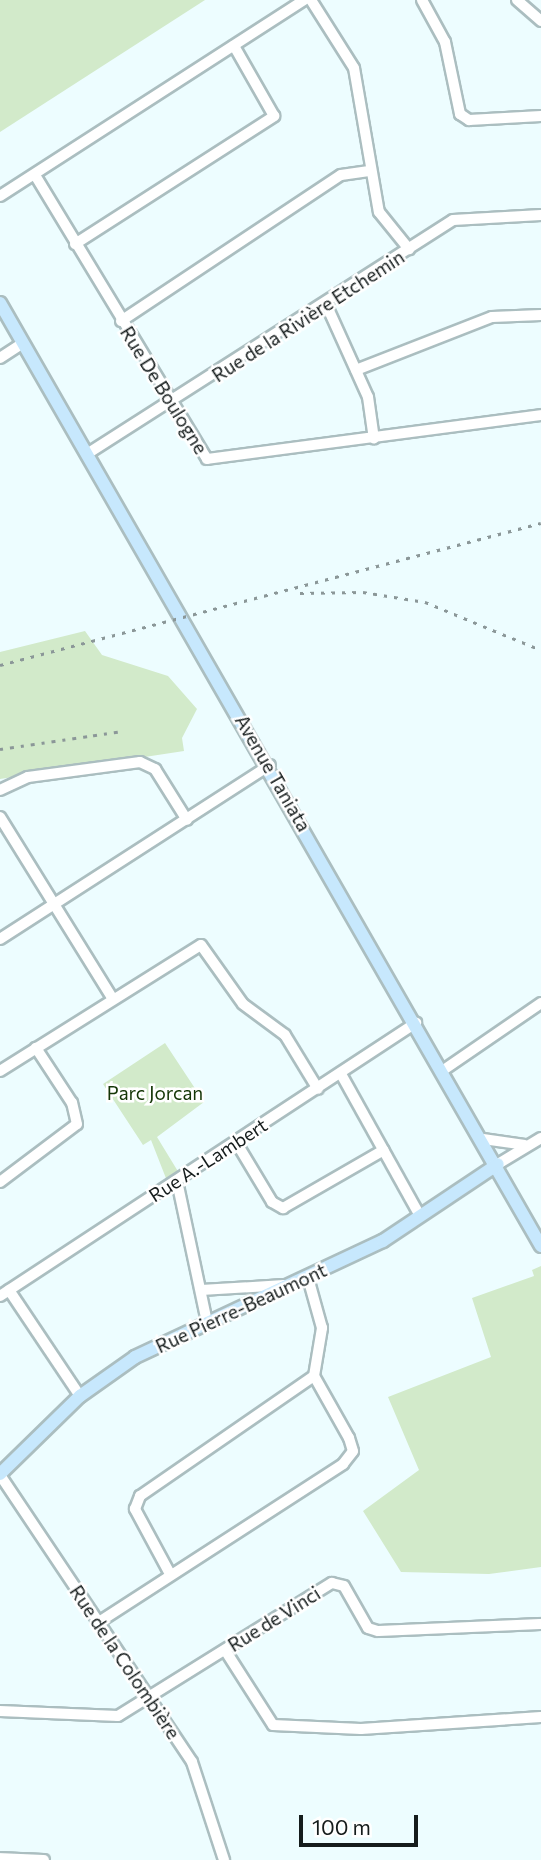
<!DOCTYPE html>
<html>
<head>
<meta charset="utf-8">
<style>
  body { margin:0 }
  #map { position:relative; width:541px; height:1860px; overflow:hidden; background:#edfdff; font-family:Commissioner,sans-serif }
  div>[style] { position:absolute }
  .green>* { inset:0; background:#d2eaca }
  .roads { filter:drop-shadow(2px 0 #abbec0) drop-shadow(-2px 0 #abbec0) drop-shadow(0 2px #abbec0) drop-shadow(0 -2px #abbec0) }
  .minor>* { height:10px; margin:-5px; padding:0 5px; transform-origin:5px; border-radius:5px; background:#fff }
  .major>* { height:12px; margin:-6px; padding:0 6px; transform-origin:6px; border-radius:6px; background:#c7e8fd }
  .rail>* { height:2.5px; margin-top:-1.25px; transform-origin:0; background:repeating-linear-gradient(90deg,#8b9798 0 3.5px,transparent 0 10.5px) }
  span { translate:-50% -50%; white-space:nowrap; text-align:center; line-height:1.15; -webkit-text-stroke:5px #fff; paint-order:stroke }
  .street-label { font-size:19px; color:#151c1c }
  .park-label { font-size:19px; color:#143606 }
  .scale { position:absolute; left:299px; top:1815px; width:119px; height:32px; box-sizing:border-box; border:4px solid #151c1c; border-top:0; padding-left:9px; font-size:21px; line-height:24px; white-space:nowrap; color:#151c1c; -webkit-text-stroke:5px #fff; paint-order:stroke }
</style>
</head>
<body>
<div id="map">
  <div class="green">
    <i style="clip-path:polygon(0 0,205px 0,0 132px)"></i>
    <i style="clip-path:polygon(85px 631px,102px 655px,168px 676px,197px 709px,182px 738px,184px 751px,0 779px,0 652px)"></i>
    <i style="clip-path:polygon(165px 1043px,204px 1102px,157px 1137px,182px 1178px,169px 1186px,151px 1140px,143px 1145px,103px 1084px)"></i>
    <i style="clip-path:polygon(541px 1266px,541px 1567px,489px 1574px,401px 1572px,363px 1511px,419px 1470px,388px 1397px,491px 1357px,472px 1298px,534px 1276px,532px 1270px)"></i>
  </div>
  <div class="roads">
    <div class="minor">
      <i style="left:311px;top:0;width:80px;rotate:57.7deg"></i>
      <i style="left:354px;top:68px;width:146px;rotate:80.2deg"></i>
      <i style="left:379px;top:212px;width:48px;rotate:51deg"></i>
      <i style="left:422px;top:0;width:48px;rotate:61.3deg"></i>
      <i style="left:445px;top:42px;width:74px;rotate:78.2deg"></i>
      <i style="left:460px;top:114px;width:11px;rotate:34deg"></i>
      <i style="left:469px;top:120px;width:72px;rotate:-3.2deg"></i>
      <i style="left:517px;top:0;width:32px;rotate:41deg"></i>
      <i style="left:35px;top:175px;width:332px;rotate:58.8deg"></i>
      <i style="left:207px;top:459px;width:337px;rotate:-7.5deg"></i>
      <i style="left:0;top:196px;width:362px;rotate:-32.8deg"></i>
      <i style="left:75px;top:244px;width:237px;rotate:-32.7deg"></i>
      <i style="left:274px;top:116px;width:81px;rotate:-119.7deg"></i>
      <i style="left:326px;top:304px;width:102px;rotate:65.7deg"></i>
      <i style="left:368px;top:397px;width:42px;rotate:81.9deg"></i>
      <i style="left:121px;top:321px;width:264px;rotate:-33.6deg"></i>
      <i style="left:341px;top:175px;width:30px;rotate:-8deg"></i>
      <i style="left:0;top:358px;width:27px;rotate:-33deg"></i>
      <i style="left:356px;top:370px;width:146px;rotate:-21.3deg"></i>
      <i style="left:492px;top:317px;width:49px;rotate:-2.3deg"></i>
      <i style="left:87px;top:454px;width:434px;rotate:-32.6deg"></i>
      <i style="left:453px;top:220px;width:88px;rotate:-3.3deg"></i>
      <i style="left:0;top:790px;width:31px;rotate:-25deg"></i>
      <i style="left:28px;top:777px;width:113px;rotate:-7.6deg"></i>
      <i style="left:140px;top:762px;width:17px;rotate:25deg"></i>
      <i style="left:155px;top:769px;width:60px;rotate:57.9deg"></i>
      <i style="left:0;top:817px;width:214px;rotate:58.2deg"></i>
      <i style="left:0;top:939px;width:321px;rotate:-32.8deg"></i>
      <i style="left:0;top:1071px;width:237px;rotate:-32.1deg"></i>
      <i style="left:201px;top:945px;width:72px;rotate:54.6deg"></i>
      <i style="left:243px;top:1004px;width:52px;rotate:36.4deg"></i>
      <i style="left:285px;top:1035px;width:63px;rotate:58.6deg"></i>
      <i style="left:442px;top:1071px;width:120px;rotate:-34.5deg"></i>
      <i style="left:341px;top:1074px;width:162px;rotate:60.9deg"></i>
      <i style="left:483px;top:1139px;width:42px;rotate:8.1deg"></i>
      <i style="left:236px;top:1142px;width:70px;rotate:59deg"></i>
      <i style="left:272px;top:1202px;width:13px;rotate:29deg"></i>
      <i style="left:283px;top:1208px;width:116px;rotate:-29.9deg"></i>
      <i style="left:498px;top:1164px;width:50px;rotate:-31.2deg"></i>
      <i style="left:177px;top:1181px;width:144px;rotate:78deg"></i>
      <i style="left:0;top:1182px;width:96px;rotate:-37deg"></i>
      <i style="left:77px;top:1124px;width:22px;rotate:-103deg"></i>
      <i style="left:72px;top:1103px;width:66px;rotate:-123.2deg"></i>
      <i style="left:9px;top:1290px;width:128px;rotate:56.2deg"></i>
      <i style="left:201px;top:1290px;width:83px;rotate:-3.4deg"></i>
      <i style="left:0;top:1296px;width:498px;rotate:-33.3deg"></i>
      <i style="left:0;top:1475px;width:345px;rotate:56.2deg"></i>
      <i style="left:192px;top:1762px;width:103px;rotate:71.9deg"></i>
      <i style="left:169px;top:1572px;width:72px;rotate:-118.4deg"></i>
      <i style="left:135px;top:1509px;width:14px;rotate:-69deg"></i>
      <i style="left:140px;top:1496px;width:211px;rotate:-34.6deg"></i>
      <i style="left:314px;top:1376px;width:49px;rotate:-80.5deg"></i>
      <i style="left:322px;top:1328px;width:52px;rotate:-105.6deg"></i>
      <i style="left:99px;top:1622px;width:291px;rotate:-32.9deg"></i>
      <i style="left:343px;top:1464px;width:16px;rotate:-52deg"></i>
      <i style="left:353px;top:1451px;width:14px;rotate:-107deg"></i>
      <i style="left:349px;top:1438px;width:71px;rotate:-119.4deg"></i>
      <i style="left:225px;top:1650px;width:89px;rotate:57.4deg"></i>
      <i style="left:273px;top:1725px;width:88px;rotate:2.6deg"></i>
      <i style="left:361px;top:1729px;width:180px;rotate:-3.8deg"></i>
      <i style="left:0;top:1711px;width:118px;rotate:2.4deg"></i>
      <i style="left:118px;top:1716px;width:252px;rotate:-31.9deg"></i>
      <i style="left:332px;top:1583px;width:12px;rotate:14deg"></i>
      <i style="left:344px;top:1586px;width:48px;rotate:60.3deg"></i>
      <i style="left:368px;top:1628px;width:10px;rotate:17deg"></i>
      <i style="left:378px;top:1631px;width:163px;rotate:-2.5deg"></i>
      <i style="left:0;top:1858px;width:44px;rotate:2.6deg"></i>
    </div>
    <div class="major">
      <i style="left:0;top:303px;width:1087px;rotate:60.16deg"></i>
      <i style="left:0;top:1474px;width:112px;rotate:-44.3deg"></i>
      <i style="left:80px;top:1396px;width:67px;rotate:-35.3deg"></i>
      <i style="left:135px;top:1357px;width:274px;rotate:-25.1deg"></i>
      <i style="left:383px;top:1241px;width:138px;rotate:-33.8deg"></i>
    </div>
  </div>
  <div class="rail">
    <i style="left:300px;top:593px;width:63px;rotate:-0.9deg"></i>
    <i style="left:363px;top:592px;width:63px;rotate:9.2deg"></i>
    <i style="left:425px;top:602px;width:126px;rotate:22.5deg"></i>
    <i style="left:0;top:665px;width:559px;rotate:-14.71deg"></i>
    <i style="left:0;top:749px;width:124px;rotate:-8.3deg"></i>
  </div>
  <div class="street-label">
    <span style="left:308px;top:316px;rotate:-33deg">Rue de la Rivière Etchemin</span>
    <span style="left:164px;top:390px;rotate:58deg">Rue De Boulogne</span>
    <span style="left:273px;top:773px;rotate:60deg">Avenue Taniata</span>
    <span style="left:208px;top:1160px;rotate:-33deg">Rue A.-Lambert</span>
    <span style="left:241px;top:1308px;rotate:-25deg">Rue Pierre-Beaumont</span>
    <span style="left:274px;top:1619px;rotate:-32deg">Rue de Vinci</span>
    <span style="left:125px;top:1662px;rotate:56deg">Rue de la Colombière</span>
  </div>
  <div class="park-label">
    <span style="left:155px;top:1093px">Parc Jorcan</span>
  </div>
  <div class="scale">100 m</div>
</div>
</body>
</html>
